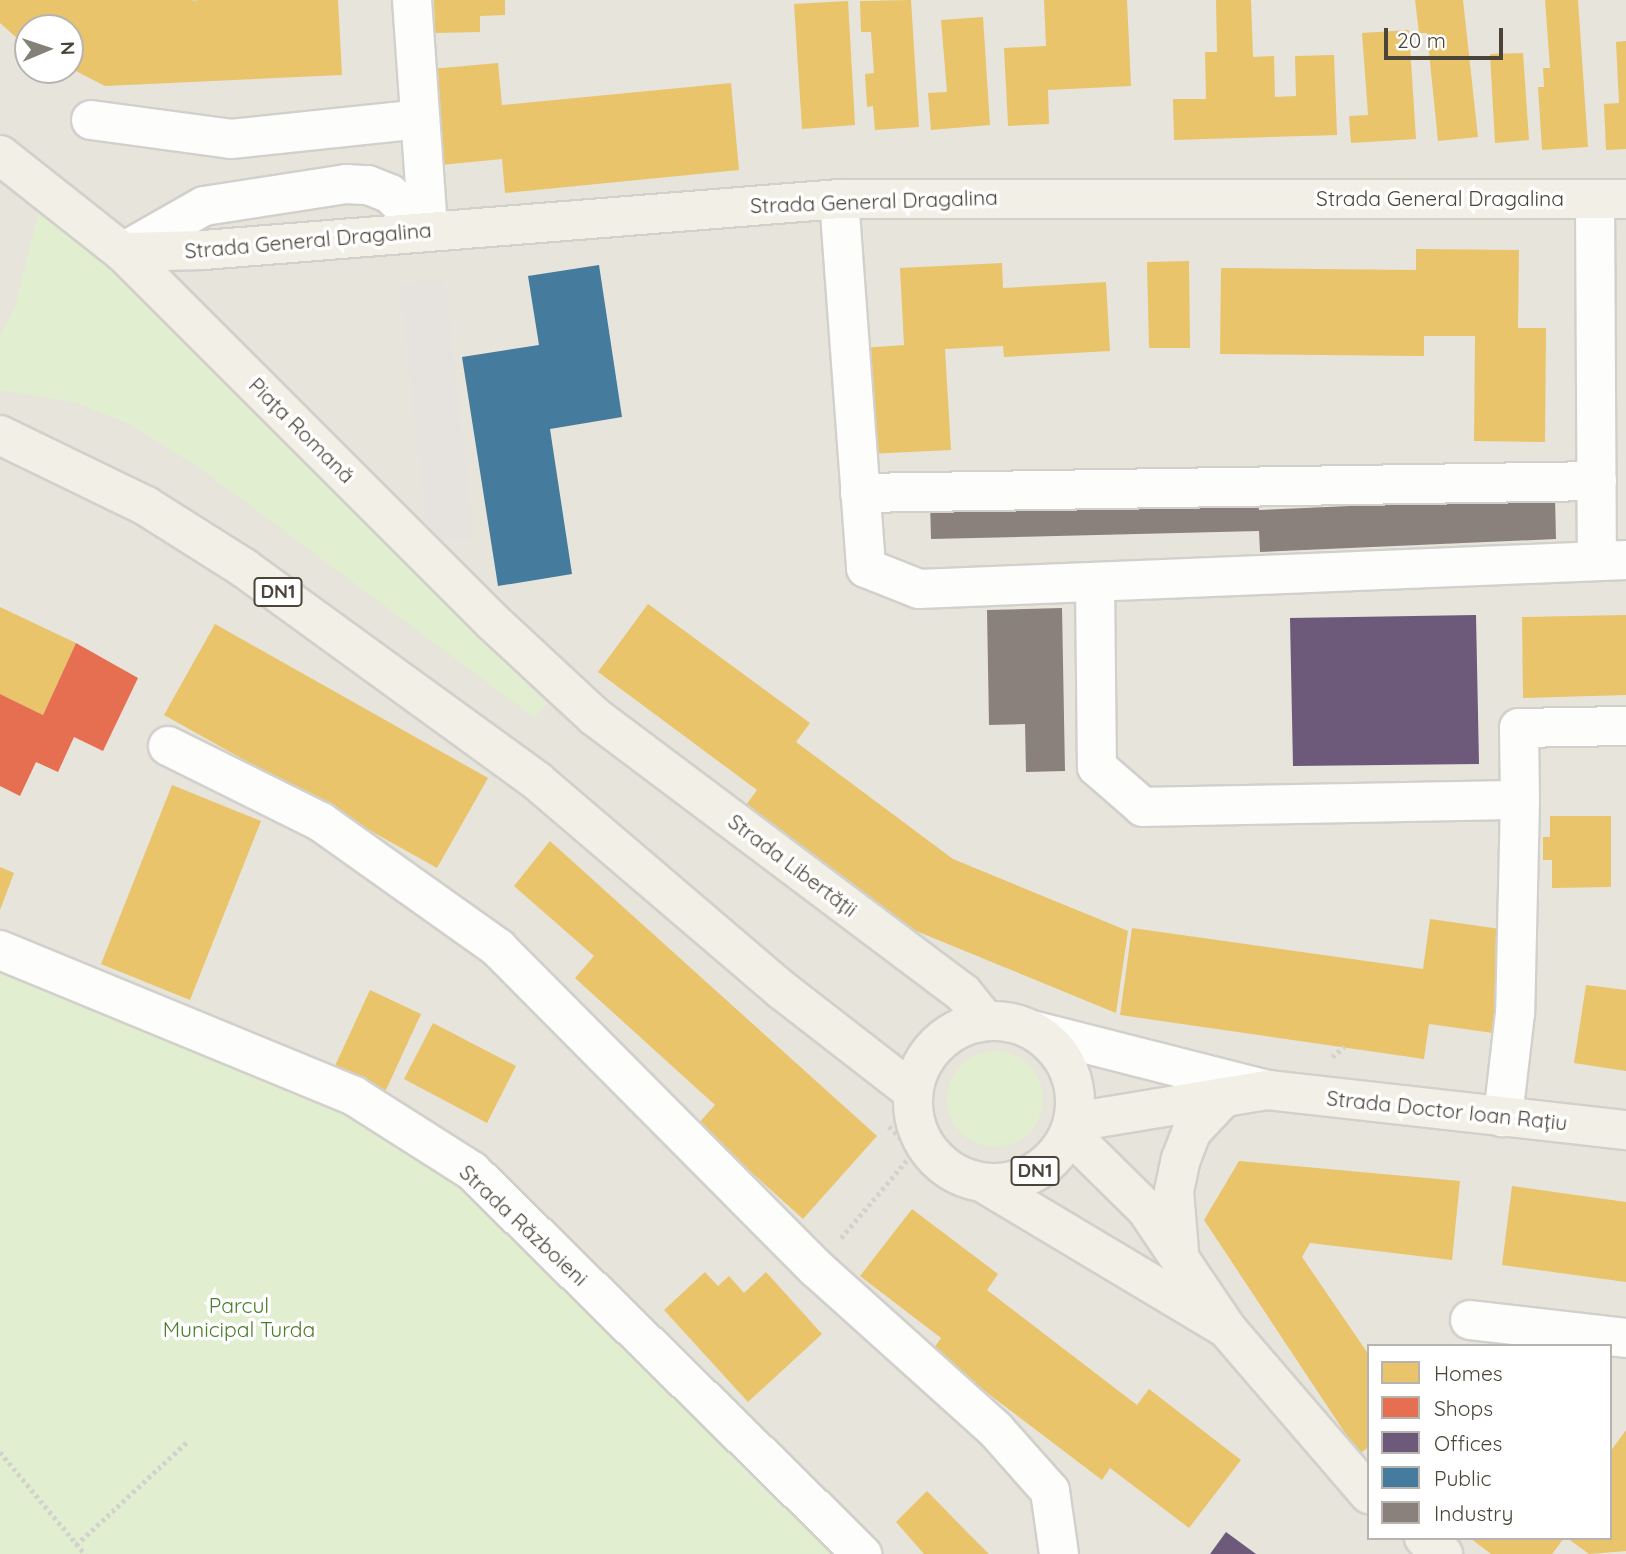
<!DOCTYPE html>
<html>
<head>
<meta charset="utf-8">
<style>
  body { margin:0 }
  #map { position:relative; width:1626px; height:1554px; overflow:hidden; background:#f4f2ee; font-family:Quicksand,sans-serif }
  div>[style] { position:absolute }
  .residential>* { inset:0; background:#e7e4dc }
  .green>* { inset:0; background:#e1eecf }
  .round { border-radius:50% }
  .parking>* { inset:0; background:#e6e3df }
  .homes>* { inset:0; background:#e9c46a }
  .shops>* { inset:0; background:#e76f51 }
  .offices>* { inset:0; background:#6d597a }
  .public>* { inset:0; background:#457b9d }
  .industry>* { inset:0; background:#8a817c }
  .path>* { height:4.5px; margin-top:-2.25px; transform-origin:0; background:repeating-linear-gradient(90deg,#d3d2cc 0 3.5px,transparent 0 7px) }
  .roads { filter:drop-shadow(2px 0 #d2d0cb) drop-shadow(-2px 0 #d2d0cb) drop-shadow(0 2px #d2d0cb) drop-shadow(0 -2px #d2d0cb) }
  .minor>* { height:38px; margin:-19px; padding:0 19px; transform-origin:19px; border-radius:19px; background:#fdfdfc }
  .major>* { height:38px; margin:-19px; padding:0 19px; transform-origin:19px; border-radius:19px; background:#f2efe6 }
  .major>.ring { margin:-19px; padding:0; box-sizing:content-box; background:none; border:38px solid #f2efe6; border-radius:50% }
  span { translate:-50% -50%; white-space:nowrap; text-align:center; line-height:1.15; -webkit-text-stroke:7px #fff; paint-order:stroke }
  .shield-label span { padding:2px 5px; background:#fff; border:2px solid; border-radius:5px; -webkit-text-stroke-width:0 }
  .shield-label { font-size:19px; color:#4b4439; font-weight:700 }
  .street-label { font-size:21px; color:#4b4439 }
  .park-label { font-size:21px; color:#4a7f2a }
  .legend { position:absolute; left:1367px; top:1344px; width:245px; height:196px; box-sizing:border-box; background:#fff; border:2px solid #b7b4b0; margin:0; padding:9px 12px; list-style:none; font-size:21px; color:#4b4439 }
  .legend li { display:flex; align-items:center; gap:14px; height:35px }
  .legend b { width:35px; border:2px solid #b7b4b0 }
  .north { position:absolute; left:14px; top:14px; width:70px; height:70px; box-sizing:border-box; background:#fff; border:2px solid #b7b4b0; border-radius:50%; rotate:88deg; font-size:19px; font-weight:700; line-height:28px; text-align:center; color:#4b4439 }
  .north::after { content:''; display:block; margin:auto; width:24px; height:32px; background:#868178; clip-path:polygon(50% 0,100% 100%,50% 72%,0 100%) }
  .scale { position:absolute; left:1384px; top:28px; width:119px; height:32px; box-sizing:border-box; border:4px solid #4b4439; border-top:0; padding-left:9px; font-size:21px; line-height:24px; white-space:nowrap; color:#4b4439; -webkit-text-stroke:5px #fff; paint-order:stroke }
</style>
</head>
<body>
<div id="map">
  <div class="residential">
    <i style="clip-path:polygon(evenodd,0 0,1626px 0,1626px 1554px,0 1554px,0 0,28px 28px,70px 28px,70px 70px,28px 70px,28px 28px,0 0,1369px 1346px,1610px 1346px,1610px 1538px,1369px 1538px,1369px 1346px)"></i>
  </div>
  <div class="green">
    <i style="clip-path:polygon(55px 207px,547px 704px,534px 717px,205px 472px,132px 425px,74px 402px,0 390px,0 336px,15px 306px,39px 211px)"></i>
    <i style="clip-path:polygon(0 966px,347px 1105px,455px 1176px,833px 1554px,0 1554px)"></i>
    <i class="round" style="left:947px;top:1051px;width:96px;height:96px"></i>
  </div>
  <div class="parking">
    <i style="clip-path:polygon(445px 279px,474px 539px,428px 544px,399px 284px)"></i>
  </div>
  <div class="homes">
    <i style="clip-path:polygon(0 0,338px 0,342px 75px,105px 86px,70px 68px,70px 28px,28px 28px,28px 48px,0 23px)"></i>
    <i style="clip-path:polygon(434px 0,505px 0,505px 15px,480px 16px,480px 32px,435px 33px)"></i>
    <i style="clip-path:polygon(911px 0,919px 127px,875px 130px,873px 106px,867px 107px,865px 74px,874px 73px,871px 32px,861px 32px,860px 1px)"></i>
    <i style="clip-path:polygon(1044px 0,1127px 0,1131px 86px,1048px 90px,1049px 124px,1008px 126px,1004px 48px,1046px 46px)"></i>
    <i style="clip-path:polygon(1216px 0,1251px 0,1253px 57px,1274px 56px,1275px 97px,1296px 96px,1295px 56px,1334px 55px,1337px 135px,1174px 140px,1173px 99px,1206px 99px,1205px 52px,1217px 52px)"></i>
    <i style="clip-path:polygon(1415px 0,1463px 0,1478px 137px,1438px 141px,1427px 33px,1419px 33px)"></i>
    <i style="clip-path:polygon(1545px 0,1578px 0,1588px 147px,1542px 150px,1538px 87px,1544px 87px,1543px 68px,1550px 68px)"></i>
    <i style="clip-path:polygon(848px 1px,855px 125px,802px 129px,794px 4px)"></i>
    <i style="clip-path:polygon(983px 17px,990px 125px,931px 130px,928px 93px,947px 92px,941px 20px)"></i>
    <i style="clip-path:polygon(1409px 30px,1416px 139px,1351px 143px,1349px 116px,1368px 115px,1362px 33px)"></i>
    <i style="clip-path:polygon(1626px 41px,1626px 149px,1606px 150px,1604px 104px,1619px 103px,1616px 42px)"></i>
    <i style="clip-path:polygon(1523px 53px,1529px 140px,1495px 143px,1490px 54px)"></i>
    <i style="clip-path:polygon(498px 63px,502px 105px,731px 83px,739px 170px,505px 193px,502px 159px,441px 165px,431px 69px)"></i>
    <i style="clip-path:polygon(1416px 249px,1519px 250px,1518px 328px,1546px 328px,1545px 442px,1474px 441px,1475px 336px,1424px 336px,1424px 356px,1220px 354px,1221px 268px,1416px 270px)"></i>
    <i style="clip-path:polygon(1189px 261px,1190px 348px,1149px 348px,1147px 262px)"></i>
    <i style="clip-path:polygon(1002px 263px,1003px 288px,1106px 282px,1110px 351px,1004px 357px,1003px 346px,945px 349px,951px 450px,868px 454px,862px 348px,904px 345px,900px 268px)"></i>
    <i style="clip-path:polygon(648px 604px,810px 723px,796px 742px,953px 859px,1128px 931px,1116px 1013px,904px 926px,744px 808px,757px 790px,598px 672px)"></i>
    <i style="clip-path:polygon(0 607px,76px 643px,43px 715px,0 694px)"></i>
    <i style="clip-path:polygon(1626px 615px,1626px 695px,1523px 698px,1522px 617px)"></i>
    <i style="clip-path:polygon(215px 624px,488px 778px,437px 868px,164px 715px)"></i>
    <i style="clip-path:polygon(172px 785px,261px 821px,190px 1000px,101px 964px)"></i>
    <i style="clip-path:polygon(1550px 816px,1611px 816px,1611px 887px,1552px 888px,1552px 860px,1543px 860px,1543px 837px,1550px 837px)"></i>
    <i style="clip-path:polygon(550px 841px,877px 1136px,803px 1219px,698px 1124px,715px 1105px,575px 978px,594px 956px,514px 886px)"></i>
    <i style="clip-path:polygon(0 867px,14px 873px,0 910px)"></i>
    <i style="clip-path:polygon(1430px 919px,1507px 930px,1493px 1033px,1429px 1024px,1424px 1059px,1120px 1015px,1132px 928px,1423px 969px)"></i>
    <i style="clip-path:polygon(1586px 985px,1626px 990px,1626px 1071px,1574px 1063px)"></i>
    <i style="clip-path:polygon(370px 990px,421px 1014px,385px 1092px,334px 1068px)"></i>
    <i style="clip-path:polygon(433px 1023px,516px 1066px,487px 1123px,404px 1079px)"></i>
    <i style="clip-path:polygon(1239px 1161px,1460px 1181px,1452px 1260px,1310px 1243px,1302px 1257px,1369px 1355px,1369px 1447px,1359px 1454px,1204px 1220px)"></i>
    <i style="clip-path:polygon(1512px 1186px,1626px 1202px,1626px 1282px,1502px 1265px)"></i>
    <i style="clip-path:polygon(912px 1209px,998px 1274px,987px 1290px,1137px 1405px,1149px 1389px,1241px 1460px,1189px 1528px,1110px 1468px,1102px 1480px,932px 1351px,941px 1338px,860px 1276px)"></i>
    <i style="clip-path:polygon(705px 1272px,718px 1286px,729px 1276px,744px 1293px,766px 1272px,822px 1334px,748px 1402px,664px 1310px)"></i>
    <i style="clip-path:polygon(1626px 1430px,1626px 1551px,1589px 1554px,1567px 1538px,1610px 1538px,1610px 1452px)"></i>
    <i style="clip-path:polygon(927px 1491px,966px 1531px,989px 1554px,924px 1554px,896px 1522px)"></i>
    <i style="clip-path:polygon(1470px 1538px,1564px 1538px,1552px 1554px,1491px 1554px)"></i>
  </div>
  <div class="shops">
    <i style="clip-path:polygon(76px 643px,138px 678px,103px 751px,74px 737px,58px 772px,36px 762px,20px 796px,0 786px,0 694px,43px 715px)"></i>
  </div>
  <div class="offices">
    <i style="clip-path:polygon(1476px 615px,1479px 764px,1293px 766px,1290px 618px)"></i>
    <i style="clip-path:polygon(1226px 1532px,1256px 1554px,1210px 1554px)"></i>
  </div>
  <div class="public">
    <i style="clip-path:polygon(599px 265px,622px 417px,550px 429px,572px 574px,498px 586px,462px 357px,539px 345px,528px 276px)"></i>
  </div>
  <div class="industry">
    <i style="clip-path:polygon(1258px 492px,1259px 510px,1555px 497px,1556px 539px,1260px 552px,1259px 531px,931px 539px,930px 500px)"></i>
    <i style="clip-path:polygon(1062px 608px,1065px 771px,1026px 772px,1025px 724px,989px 725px,987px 610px)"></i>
  </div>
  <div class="path">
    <i style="left:195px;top:0;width:1px;rotate:90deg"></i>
    <i style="left:1332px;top:1057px;width:16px;rotate:-40deg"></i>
    <i style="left:889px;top:1126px;width:82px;rotate:46deg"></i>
    <i style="left:841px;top:1238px;width:126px;rotate:-49.8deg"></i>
    <i style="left:0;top:1452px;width:133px;rotate:50.2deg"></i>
    <i style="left:76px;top:1545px;width:151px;rotate:-42.9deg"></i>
  </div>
  <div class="roads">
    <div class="minor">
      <i style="left:412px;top:0;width:231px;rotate:86deg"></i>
      <i style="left:91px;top:120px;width:141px;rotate:7.7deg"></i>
      <i style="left:231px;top:139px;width:190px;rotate:-6deg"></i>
      <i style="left:839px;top:199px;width:370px;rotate:85.8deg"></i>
      <i style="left:866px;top:568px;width:57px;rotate:21.6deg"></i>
      <i style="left:919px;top:589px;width:708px;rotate:-2.35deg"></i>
      <i style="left:1595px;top:199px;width:362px;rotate:89.7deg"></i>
      <i style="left:123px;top:252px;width:93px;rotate:-29.6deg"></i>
      <i style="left:204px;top:206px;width:144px;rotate:-8.8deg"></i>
      <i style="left:346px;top:184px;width:22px;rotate:3deg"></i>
      <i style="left:368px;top:185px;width:24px;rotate:22deg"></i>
      <i style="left:390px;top:194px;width:52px;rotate:43.5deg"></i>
      <i style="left:860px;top:493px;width:737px;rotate:-0.93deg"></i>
      <i style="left:1095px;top:582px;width:185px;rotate:89.4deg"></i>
      <i style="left:1097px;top:767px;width:61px;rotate:41deg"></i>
      <i style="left:1143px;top:807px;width:377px;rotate:-1.1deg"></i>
      <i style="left:1520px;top:800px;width:213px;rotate:91.3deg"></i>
      <i style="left:1515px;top:1013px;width:105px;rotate:96.6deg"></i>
      <i style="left:168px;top:746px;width:171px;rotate:26.4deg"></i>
      <i style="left:321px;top:822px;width:217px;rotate:35.4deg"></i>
      <i style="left:498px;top:948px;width:451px;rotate:45.2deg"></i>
      <i style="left:816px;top:1268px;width:241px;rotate:42deg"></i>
      <i style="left:995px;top:1429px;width:83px;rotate:48.4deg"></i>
      <i style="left:1050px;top:1491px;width:64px;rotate:81.9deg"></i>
      <i style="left:1520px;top:800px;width:72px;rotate:-90.8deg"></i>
      <i style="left:1519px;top:728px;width:107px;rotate:-1.1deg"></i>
      <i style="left:0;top:950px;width:383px;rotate:22.4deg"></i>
      <i style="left:354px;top:1096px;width:140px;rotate:32.4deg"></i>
      <i style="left:472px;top:1171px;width:547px;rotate:44.48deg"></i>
      <i style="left:1036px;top:1031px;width:239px;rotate:14.3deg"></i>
      <i style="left:1470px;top:1320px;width:157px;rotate:6.6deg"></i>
    </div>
    <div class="major">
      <i style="left:0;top:155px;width:157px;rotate:38.3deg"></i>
      <i style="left:123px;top:252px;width:523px;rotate:45deg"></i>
      <i style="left:493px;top:622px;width:138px;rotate:42.9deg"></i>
      <i style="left:594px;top:716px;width:461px;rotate:36.9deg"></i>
      <i style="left:963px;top:993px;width:35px;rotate:51deg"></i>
      <i style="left:123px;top:252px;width:81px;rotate:-1.4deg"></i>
      <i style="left:204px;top:250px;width:637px;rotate:-4.59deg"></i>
      <i style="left:839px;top:199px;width:787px"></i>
      <i style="left:0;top:435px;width:162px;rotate:25.9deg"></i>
      <i style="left:146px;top:506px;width:116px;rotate:32.3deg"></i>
      <i style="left:244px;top:568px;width:362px;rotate:36deg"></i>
      <i style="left:537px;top:781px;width:323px;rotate:40.5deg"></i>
      <i style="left:783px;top:991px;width:163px;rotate:37.8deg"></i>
      <i class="ring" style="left:913px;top:1021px;width:124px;height:124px"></i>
      <i style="left:1074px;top:1122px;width:197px;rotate:-9.4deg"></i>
      <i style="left:1268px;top:1090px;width:360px;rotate:6.4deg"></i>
      <i style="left:1070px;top:1134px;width:107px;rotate:44.6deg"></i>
      <i style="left:1146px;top:1209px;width:145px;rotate:56deg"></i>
      <i style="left:1227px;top:1329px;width:218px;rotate:49.3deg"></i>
      <i style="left:985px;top:1184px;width:276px;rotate:30.9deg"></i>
      <i style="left:1179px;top:1251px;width:60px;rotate:-94.8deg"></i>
      <i style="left:1174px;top:1191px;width:33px;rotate:-78deg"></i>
      <i style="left:1181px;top:1159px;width:30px;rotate:-69deg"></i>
      <i style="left:1192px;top:1131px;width:47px;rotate:-46.7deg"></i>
      <i style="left:1424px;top:1538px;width:25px;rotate:40deg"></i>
    </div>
  </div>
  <div class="shield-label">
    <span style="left:278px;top:592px">DN1</span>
    <span style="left:1035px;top:1171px">DN1</span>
  </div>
  <div class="street-label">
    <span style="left:1440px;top:198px">Strada General Dragalina</span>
    <span style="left:874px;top:201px;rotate:-2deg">Strada General Dragalina</span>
    <span style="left:308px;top:240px;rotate:-5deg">Strada General Dragalina</span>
    <span style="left:302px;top:430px;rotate:45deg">Piața Romană</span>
    <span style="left:793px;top:865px;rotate:37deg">Strada Libertății</span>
    <span style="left:1447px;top:1110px;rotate:6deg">Strada Doctor Ioan Rațiu</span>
    <span style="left:524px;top:1225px;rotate:43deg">Strada Războieni</span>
  </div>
  <div class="park-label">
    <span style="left:239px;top:1317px">Parcul<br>Municipal Turda</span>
  </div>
  <ul class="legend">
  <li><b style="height:19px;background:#e9c46a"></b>Homes</li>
  <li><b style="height:19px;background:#e76f51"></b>Shops</li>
  <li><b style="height:19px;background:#6d597a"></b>Offices</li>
  <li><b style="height:19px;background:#457b9d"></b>Public</li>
  <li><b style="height:19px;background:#8a817c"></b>Industry</li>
  </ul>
  <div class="north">N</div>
  <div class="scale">20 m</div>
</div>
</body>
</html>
